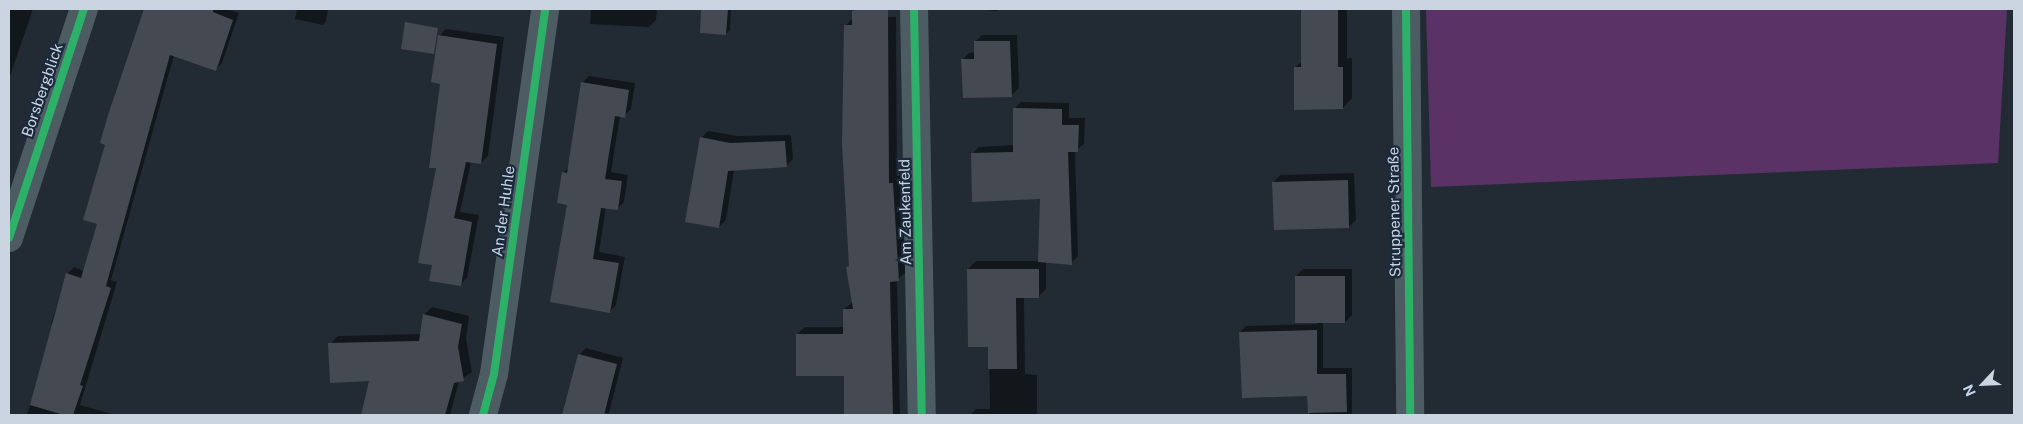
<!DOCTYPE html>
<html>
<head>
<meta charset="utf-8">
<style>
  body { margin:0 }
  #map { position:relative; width:2023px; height:424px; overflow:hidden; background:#222b34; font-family:"Public Sans",sans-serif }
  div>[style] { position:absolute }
  .green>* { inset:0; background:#5b3265 }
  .shadow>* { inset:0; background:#0007 }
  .building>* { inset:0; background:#454952 }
  .street>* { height:28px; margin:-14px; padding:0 14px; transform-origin:14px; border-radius:14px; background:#4d5c63 }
  .cycleway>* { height:8px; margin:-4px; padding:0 4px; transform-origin:4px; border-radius:4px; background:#2db169 }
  span { translate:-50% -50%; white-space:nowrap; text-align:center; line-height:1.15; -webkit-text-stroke:4.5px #1a2a3c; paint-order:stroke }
  .street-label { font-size:15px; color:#cbd5e1 }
  .frame { position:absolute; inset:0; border:10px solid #cbd5e1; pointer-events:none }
  .north { position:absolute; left:1958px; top:359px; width:50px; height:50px; -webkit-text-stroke:4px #1a2a3c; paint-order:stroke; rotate:245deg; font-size:14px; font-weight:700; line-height:20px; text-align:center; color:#cbd5e1 }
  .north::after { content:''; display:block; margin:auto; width:18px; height:22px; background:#cbd5e1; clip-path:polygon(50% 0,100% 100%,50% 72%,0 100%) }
</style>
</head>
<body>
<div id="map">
  <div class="green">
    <i style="clip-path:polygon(1426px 9px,2007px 9px,1998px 163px,1431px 187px)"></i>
  </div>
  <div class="shadow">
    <i style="clip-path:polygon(9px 9px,33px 9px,9px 79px)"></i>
    <i style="clip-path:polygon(145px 9px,226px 9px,239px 13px,222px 63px,215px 70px,174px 55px,111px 280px,117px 282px,80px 405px,115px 415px,27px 415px,56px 326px,51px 324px,67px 274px,74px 267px,84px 271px,99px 223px,106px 144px,102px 142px)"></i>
    <i style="clip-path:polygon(297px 9px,328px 9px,326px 21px,323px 25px,295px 19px)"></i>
    <i style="clip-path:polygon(591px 9px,657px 9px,656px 20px,649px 27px,590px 24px)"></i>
    <i style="clip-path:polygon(703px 9px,731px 9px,730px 30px,726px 34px,701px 32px)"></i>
    <i style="clip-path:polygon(972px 9px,999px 9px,997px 11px)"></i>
    <i style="clip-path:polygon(1303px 9px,1347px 9px,1347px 58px,1352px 58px,1352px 98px,1343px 108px,1295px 68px,1302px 61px)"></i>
    <i style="clip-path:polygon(896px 17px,897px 176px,900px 176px,906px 272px,897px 280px,900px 415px,846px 415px,845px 375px,797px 334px,805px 327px,844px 327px,844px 309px,853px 302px,847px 267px,850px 264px,845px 26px,853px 18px)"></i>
    <i style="clip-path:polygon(446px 29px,504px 37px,488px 156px,481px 163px,471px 162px,460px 212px,479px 215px,467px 278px,460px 285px,433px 264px,441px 83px,439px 36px)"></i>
    <i style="clip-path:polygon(982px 35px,1017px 35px,1019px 88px,1012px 95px,962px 60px,969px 53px,975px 52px,975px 42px)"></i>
    <i style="clip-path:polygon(589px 76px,635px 83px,631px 109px,624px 116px,620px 116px,611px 172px,628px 175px,624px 202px,617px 209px,606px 207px,599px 252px,625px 257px,616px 305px,609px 312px,569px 204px,563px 173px,570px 166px,582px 83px)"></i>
    <i style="clip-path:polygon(1021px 102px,1069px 103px,1069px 118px,1085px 118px,1084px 144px,1075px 151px,1078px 256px,1071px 263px,1046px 262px,1046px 289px,1038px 297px,1024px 297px,1025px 374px,1037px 375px,1037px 415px,970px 415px,976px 409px,990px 409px,989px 345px,968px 269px,976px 261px,1039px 261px,1041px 198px,972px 154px,979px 147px,1014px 145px,1014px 109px)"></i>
    <i style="clip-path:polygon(708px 131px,738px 136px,791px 135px,793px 159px,786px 166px,734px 170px,726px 220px,719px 227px,701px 138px)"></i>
    <i style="clip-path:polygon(1354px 173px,1356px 220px,1349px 227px,1274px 182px,1280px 175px)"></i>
    <i style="clip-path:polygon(1303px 269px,1352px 269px,1352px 315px,1345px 322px,1323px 322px,1323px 368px,1352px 368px,1352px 415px,1309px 415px,1309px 395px,1240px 332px,1246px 326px,1318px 324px,1296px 276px)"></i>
    <i style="clip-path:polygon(432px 307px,469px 316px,466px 339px,472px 372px,459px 381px,450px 415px,363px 415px,370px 380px,330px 344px,338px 336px,421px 334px,424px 315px)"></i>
    <i style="clip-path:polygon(586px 348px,623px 358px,609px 413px,564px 415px,579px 355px)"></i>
  </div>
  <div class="building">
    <i style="clip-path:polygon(144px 9px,213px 9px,213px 12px,233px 20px,216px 71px,170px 55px,106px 286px,111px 288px,80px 385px,83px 386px,73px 415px,64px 415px,30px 405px,66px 273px,81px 278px,97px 224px,83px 220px,105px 145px,100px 143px,108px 115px)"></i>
    <i style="clip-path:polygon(701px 9px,728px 9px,726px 35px,700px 33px)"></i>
    <i style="clip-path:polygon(859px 9px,888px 9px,889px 183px,893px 183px,899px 281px,890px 282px,893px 415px,844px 415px,844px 376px,796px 376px,796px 334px,843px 334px,843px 309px,853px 309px,846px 267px,849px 266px,842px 144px,844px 25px,852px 25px,852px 11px)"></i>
    <i style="clip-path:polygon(1301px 9px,1338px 9px,1338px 67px,1343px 67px,1343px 109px,1294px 110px,1294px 67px,1301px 67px)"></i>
    <i style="clip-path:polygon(405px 22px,438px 28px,434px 54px,401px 49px)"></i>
    <i style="clip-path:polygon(438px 35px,497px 44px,481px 164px,466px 162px,454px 218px,472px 222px,461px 286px,429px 281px,432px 265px,418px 263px,436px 168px,429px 168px,440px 84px,431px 82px)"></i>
    <i style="clip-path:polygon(974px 41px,1010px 41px,1012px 97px,963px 98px,961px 59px,974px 59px)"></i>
    <i style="clip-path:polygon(581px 82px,629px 90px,625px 118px,615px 116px,605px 179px,622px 181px,618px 210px,601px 208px,593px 259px,619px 263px,610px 313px,550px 302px,567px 205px,557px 203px,562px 172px,567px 173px)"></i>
    <i style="clip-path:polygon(1013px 108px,1062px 109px,1062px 125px,1079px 125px,1078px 152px,1068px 152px,1072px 265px,1038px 262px,1040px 199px,972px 202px,971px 153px,1013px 152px)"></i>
    <i style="clip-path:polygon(700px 137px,730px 143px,785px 141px,787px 167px,728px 171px,719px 228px,685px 222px)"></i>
    <i style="clip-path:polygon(1348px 180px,1349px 228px,1274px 230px,1272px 182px)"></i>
    <i style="clip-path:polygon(967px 269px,1039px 269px,1039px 298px,1016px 298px,1017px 369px,988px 369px,988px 347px,968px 347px)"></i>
    <i style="clip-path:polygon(1295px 276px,1345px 276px,1345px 323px,1295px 323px)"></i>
    <i style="clip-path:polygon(423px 314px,462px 324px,458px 347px,464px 381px,454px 383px,445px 415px,361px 415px,369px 381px,330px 383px,328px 343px,419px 341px)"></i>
    <i style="clip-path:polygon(1317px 330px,1317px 374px,1346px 374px,1347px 412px,1308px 413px,1307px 396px,1242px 398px,1239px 332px)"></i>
    <i style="clip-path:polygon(578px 354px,617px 364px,604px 415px,562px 415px)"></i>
  </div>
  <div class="street">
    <i style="left:914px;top:9px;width:406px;rotate:88.9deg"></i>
    <i style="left:1406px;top:9px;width:406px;rotate:89.4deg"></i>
    <i style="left:9px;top:238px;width:241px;rotate:-71.9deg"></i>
    <i style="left:483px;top:415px;width:42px;rotate:-75deg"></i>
    <i style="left:494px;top:374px;width:369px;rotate:-82deg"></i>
  </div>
  <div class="cycleway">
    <i style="left:914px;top:9px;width:406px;rotate:88.9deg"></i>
    <i style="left:1406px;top:9px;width:406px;rotate:89.4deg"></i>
    <i style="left:9px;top:238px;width:241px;rotate:-71.9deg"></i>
    <i style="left:483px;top:415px;width:42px;rotate:-75deg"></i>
    <i style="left:494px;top:374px;width:369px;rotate:-82deg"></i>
  </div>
  <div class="street-label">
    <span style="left:42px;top:90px;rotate:-71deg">Borsbergblick</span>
    <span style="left:503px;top:211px;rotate:-82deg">An der Huhle</span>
    <span style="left:905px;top:212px;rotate:-91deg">Am Zaukenfeld</span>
    <span style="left:1394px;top:212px;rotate:-91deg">Struppener Straße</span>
  </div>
  <div class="frame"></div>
  <div class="north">N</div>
</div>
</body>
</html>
